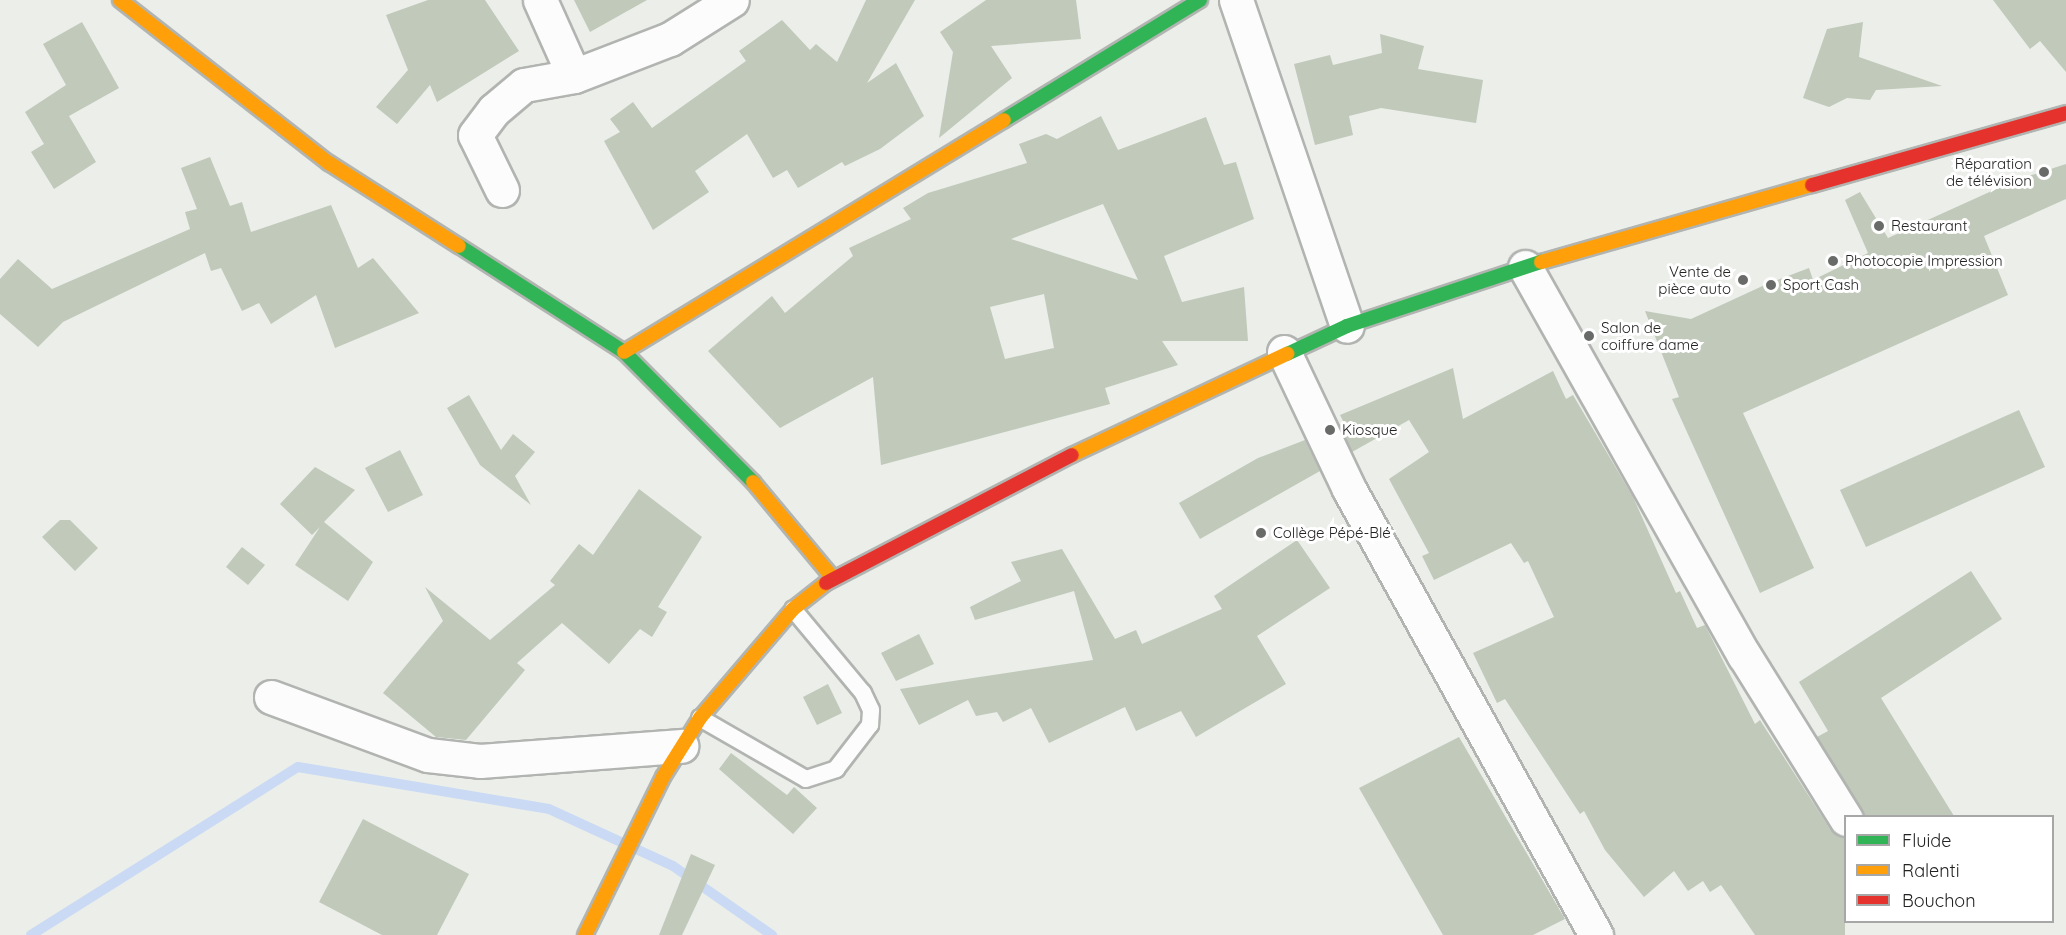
<!DOCTYPE html>
<html>
<head>
<meta charset="utf-8">
<style>
  body { margin:0 }
  #map { position:relative; width:2066px; height:935px; overflow:hidden; background:#ebeee9; font-family:Quicksand,sans-serif }
  div>[style] { position:absolute }
  .stream>* { height:10px; margin:-5px; padding:0 5px; transform-origin:5px; border-radius:5px; background:#cad9f4 }
  .building>* { inset:0; background:#c0c9ba }
  .roads { filter:drop-shadow(2px 0 #b1b4b0) drop-shadow(-2px 0 #b1b4b0) drop-shadow(0 2px #b1b4b0) drop-shadow(0 -2px #b1b4b0) }
  .lane>* { height:16px; margin:-8px; padding:0 8px; transform-origin:8px; border-radius:8px; background:#fcfcfc }
  .street>* { height:33px; margin:-16.5px; padding:0 16.5px; transform-origin:16.5px; border-radius:16.5px; background:#fcfcfc }
  .fast>* { height:14px; margin:-7px; padding:0 7px; transform-origin:7px; border-radius:7px; background:#30b455 }
  .slow>* { height:14px; margin:-7px; padding:0 7px; transform-origin:7px; border-radius:7px; background:#ff9f0a }
  .jam>* { height:14px; margin:-7px; padding:0 7px; transform-origin:7px; border-radius:7px; background:#e5322d }
  .dots>* { width:16px; height:16px; translate:-50% -50%; box-sizing:border-box; border:3px solid #fff; border-radius:50% }
  span { translate:-50% -50%; white-space:nowrap; text-align:center; line-height:1.15; -webkit-text-stroke:6px #fff; paint-order:stroke }
  .poi-label { font-size:15px; color:#232422 }
  .right { translate:-100% -50%; text-align:right }
  .left { translate:0 -50%; text-align:left }
  .legend { position:absolute; left:1844px; top:815px; width:210px; height:108px; box-sizing:border-box; background:#fff; border:2px solid #a7a7a7; margin:0; padding:8px 10px; list-style:none; font-size:18px; color:#232422 }
  .legend li { display:flex; align-items:center; gap:12px; height:30px }
  .legend b { width:30px; border:2px solid #a7a7a7 }
</style>
</head>
<body>
<div id="map">
  <div class="stream">
    <i style="left:31px;top:935px;width:315px;rotate:-32.2deg"></i>
    <i style="left:298px;top:767px;width:254px;rotate:9.5deg"></i>
    <i style="left:549px;top:809px;width:136px;rotate:24.7deg"></i>
    <i style="left:673px;top:866px;width:121px;rotate:34.9deg"></i>
  </div>
  <div class="building">
    <i style="clip-path:polygon(428px 0,485px 0,519px 51px,437px 102px,430px 85px,397px 124px,376px 107px,408px 70px,386px 15px)"></i>
    <i style="clip-path:polygon(574px 0,647px 0,590px 32px)"></i>
    <i style="clip-path:polygon(866px 0,915px 0,867px 83px,896px 63px,924px 116px,880px 149px,845px 166px,842px 162px,798px 188px,787px 170px,773px 178px,747px 134px,695px 171px,709px 192px,653px 230px,604px 141px,620px 132px,610px 119px,633px 102px,652px 128px,746px 61px,739px 51px,782px 20px,810px 50px,816px 44px,837px 62px)"></i>
    <i style="clip-path:polygon(986px 0,1076px 0,1081px 39px,991px 46px,1012px 78px,939px 138px,953px 52px,940px 32px)"></i>
    <i style="clip-path:polygon(1993px 0,2066px 0,2066px 72px,2040px 41px,2030px 49px)"></i>
    <i style="clip-path:polygon(82px 22px,119px 88px,69px 116px,96px 162px,54px 189px,31px 152px,44px 144px,25px 112px,66px 85px,43px 44px)"></i>
    <i style="clip-path:polygon(1863px 22px,1859px 57px,1942px 86px,1876px 90px,1870px 100px,1847px 98px,1829px 107px,1803px 98px,1827px 29px)"></i>
    <i style="clip-path:polygon(1380px 34px,1424px 46px,1418px 69px,1483px 80px,1476px 123px,1381px 108px,1349px 116px,1353px 135px,1315px 145px,1294px 64px,1330px 55px,1333px 65px,1382px 53px)"></i>
    <i style="clip-path:polygon(evenodd,1101px 116px,1118px 150px,1206px 117px,1224px 165px,1236px 162px,1254px 219px,1164px 256px,1182px 302px,1244px 287px,1248px 341px,1162px 341px,1178px 365px,1105px 388px,1110px 404px,881px 465px,873px 377px,780px 428px,708px 351px,772px 296px,785px 313px,853px 256px,849px 248px,911px 219px,903px 208px,928px 193px,1027px 163px,1019px 144px,1046px 134px,1057px 139px,1101px 116px,1103px 204px,1138px 280px,1011px 239px,1103px 204px,1101px 116px,1044px 294px,1054px 348px,1005px 359px,990px 307px,1044px 294px)"></i>
    <i style="clip-path:polygon(210px 157px,230px 206px,242px 202px,251px 232px,331px 205px,358px 268px,373px 258px,419px 313px,335px 348px,316px 295px,271px 324px,259px 303px,242px 311px,221px 268px,211px 271px,205px 253px,63px 322px,38px 347px,0 314px,0 279px,18px 259px,52px 289px,190px 229px,185px 212px,197px 209px,181px 168px)"></i>
    <i style="clip-path:polygon(2066px 164px,2066px 199px,1984px 236px,2008px 295px,1743px 413px,1814px 568px,1760px 593px,1672px 399px,1679px 397px,1645px 311px,1691px 319px,1769px 283px,1809px 268px,1813px 280px,1868px 253px,1845px 200px,1860px 192px,1888px 238px,2016px 180px)"></i>
    <i style="clip-path:polygon(1453px 368px,1463px 419px,1553px 371px,1566px 399px,1573px 395px,1633px 497px,1676px 593px,1680px 591px,1697px 628px,1705px 625px,1755px 724px,1760px 720px,1830px 829px,1845px 838px,1845px 935px,1755px 935px,1721px 885px,1710px 892px,1703px 881px,1688px 891px,1674px 871px,1644px 897px,1605px 850px,1584px 811px,1580px 814px,1505px 699px,1497px 703px,1473px 653px,1554px 617px,1528px 561px,1524px 563px,1511px 543px,1434px 580px,1422px 556px,1429px 553px,1389px 479px,1429px 452px,1409px 420px,1352px 452px,1339px 425px,1344px 423px,1340px 415px)"></i>
    <i style="clip-path:polygon(469px 395px,501px 450px,513px 434px,535px 452px,515px 476px,531px 505px,480px 465px,447px 408px)"></i>
    <i style="clip-path:polygon(2019px 410px,2045px 467px,1866px 547px,1840px 490px)"></i>
    <i style="clip-path:polygon(1305px 440px,1320px 471px,1200px 539px,1179px 503px,1258px 458px)"></i>
    <i style="clip-path:polygon(400px 450px,423px 495px,388px 512px,365px 468px)"></i>
    <i style="clip-path:polygon(315px 467px,355px 490px,324px 522px,373px 562px,348px 601px,295px 565px,320px 527px,312px 535px,280px 504px)"></i>
    <i style="clip-path:polygon(639px 489px,702px 537px,658px 607px,667px 612px,652px 637px,640px 629px,609px 664px,562px 623px,517px 663px,525px 670px,466px 740px,436px 737px,383px 693px,443px 621px,425px 587px,490px 640px,555px 585px,550px 581px,579px 544px,593px 555px)"></i>
    <i style="clip-path:polygon(60px 520px,70px 520px,98px 548px,75px 571px,42px 537px)"></i>
    <i style="clip-path:polygon(1297px 540px,1330px 588px,1257px 636px,1286px 684px,1196px 737px,1181px 711px,1136px 731px,1125px 707px,1049px 743px,1031px 708px,1003px 722px,997px 712px,976px 716px,968px 700px,919px 725px,900px 689px,1093px 660px,1074px 591px,975px 620px,970px 607px,1021px 581px,1011px 562px,1062px 549px,1115px 639px,1136px 630px,1142px 644px,1222px 609px,1214px 596px)"></i>
    <i style="clip-path:polygon(242px 547px,265px 565px,248px 585px,226px 567px)"></i>
    <i style="clip-path:polygon(1971px 571px,2002px 619px,1881px 698px,1954px 816px,1864px 816px,1817px 737px,1828px 731px,1799px 682px)"></i>
    <i style="clip-path:polygon(919px 634px,934px 664px,896px 681px,881px 653px)"></i>
    <i style="clip-path:polygon(828px 684px,842px 713px,817px 725px,803px 697px)"></i>
    <i style="clip-path:polygon(1459px 737px,1565px 919px,1533px 935px,1443px 935px,1359px 788px)"></i>
    <i style="clip-path:polygon(731px 753px,787px 795px,794px 787px,817px 808px,793px 834px,719px 769px)"></i>
    <i style="clip-path:polygon(363px 819px,469px 874px,437px 935px,382px 935px,319px 902px)"></i>
    <i style="clip-path:polygon(691px 854px,715px 865px,682px 935px,659px 935px)"></i>
  </div>
  <div class="roads">
    <div class="lane">
      <i style="left:700px;top:718px;width:122px;rotate:29.9deg"></i>
      <i style="left:806px;top:779px;width:32px;rotate:-18deg"></i>
      <i style="left:836px;top:769px;width:56px;rotate:-52.3deg"></i>
      <i style="left:870px;top:725px;width:15px;rotate:-86deg"></i>
      <i style="left:871px;top:710px;width:19px;rotate:-115deg"></i>
      <i style="left:863px;top:693px;width:109px;rotate:-129.8deg"></i>
    </div>
    <div class="street">
      <i style="left:540px;top:0;width:83px;rotate:65.9deg"></i>
      <i style="left:1236px;top:0;width:344px;rotate:71.2deg"></i>
      <i style="left:502px;top:190px;width:61px;rotate:-116.1deg"></i>
      <i style="left:475px;top:135px;width:31px;rotate:-53deg"></i>
      <i style="left:494px;top:110px;width:39px;rotate:-40deg"></i>
      <i style="left:524px;top:85px;width:51px;rotate:-10.2deg"></i>
      <i style="left:574px;top:76px;width:103px;rotate:-21.1deg"></i>
      <i style="left:670px;top:39px;width:73px;rotate:-32.2deg"></i>
      <i style="left:1525px;top:267px;width:446px;rotate:60.6deg"></i>
      <i style="left:1744px;top:655px;width:193px;rotate:58.1deg"></i>
      <i style="left:1284px;top:352px;width:152px;rotate:64.6deg"></i>
      <i style="left:1349px;top:489px;width:510px;rotate:61.02deg"></i>
      <i style="left:271px;top:697px;width:167px;rotate:20.3deg"></i>
      <i style="left:428px;top:755px;width:52px;rotate:6.6deg"></i>
      <i style="left:480px;top:761px;width:202px;rotate:-4.3deg"></i>
    </div>
    <div class="fast">
      <i style="left:1004px;top:120px;width:230px;rotate:-31.5deg"></i>
      <i style="left:459px;top:246px;width:196px;rotate:32.7deg"></i>
      <i style="left:624px;top:352px;width:183px;rotate:45.2deg"></i>
      <i style="left:1287px;top:354px;width:66px;rotate:-25deg"></i>
      <i style="left:1347px;top:326px;width:204px;rotate:-18.3deg"></i>
    </div>
    <div class="slow">
      <i style="left:120px;top:0;width:265px;rotate:38deg"></i>
      <i style="left:329px;top:163px;width:154px;rotate:32.6deg"></i>
      <i style="left:1541px;top:262px;width:282px;rotate:-15.9deg"></i>
      <i style="left:624px;top:352px;width:445px;rotate:-31.4deg"></i>
      <i style="left:1072px;top:455px;width:238px;rotate:-25.2deg"></i>
      <i style="left:753px;top:482px;width:125px;rotate:50.2deg"></i>
      <i style="left:585px;top:935px;width:176px;rotate:-63.7deg"></i>
      <i style="left:663px;top:777px;width:70px;rotate:-57.9deg"></i>
      <i style="left:700px;top:718px;width:143px;rotate:-49.5deg"></i>
      <i style="left:793px;top:609px;width:42px;rotate:-38.2deg"></i>
    </div>
    <div class="jam">
      <i style="left:1812px;top:185px;width:264px;rotate:-15.8deg"></i>
      <i style="left:826px;top:583px;width:277px;rotate:-27.5deg"></i>
    </div>
  </div>
  <div class="dots">
    <i style="left:2044px;top:172px;background:#696b68"></i>
    <i style="left:1879px;top:226px;background:#696b68"></i>
    <i style="left:1833px;top:261px;background:#696b68"></i>
    <i style="left:1743px;top:280px;background:#696b68"></i>
    <i style="left:1771px;top:285px;background:#696b68"></i>
    <i style="left:1589px;top:336px;background:#696b68"></i>
    <i style="left:1330px;top:430px;background:#696b68"></i>
    <i style="left:1261px;top:533px;background:#696b68"></i>
  </div>
  <div class="poi-label">
    <span class="right" style="left:2032px;top:172px">Réparation<br>de télévision</span>
    <span class="left" style="left:1891px;top:226px">Restaurant</span>
    <span class="left" style="left:1845px;top:261px">Photocopie Impression</span>
    <span class="right" style="left:1731px;top:280px">Vente de<br>pièce auto</span>
    <span class="left" style="left:1783px;top:285px">Sport Cash</span>
    <span class="left" style="left:1601px;top:336px">Salon de<br>coiffure dame</span>
    <span class="left" style="left:1342px;top:430px">Kiosque</span>
    <span class="left" style="left:1273px;top:533px">Collège Pépé-Blé</span>
  </div>
  <ul class="legend">
  <li><b style="height:8px;background:#30b455"></b>Fluide</li>
  <li><b style="height:8px;background:#ff9f0a"></b>Ralenti</li>
  <li><b style="height:8px;background:#e5322d"></b>Bouchon</li>
  </ul>
</div>
</body>
</html>
